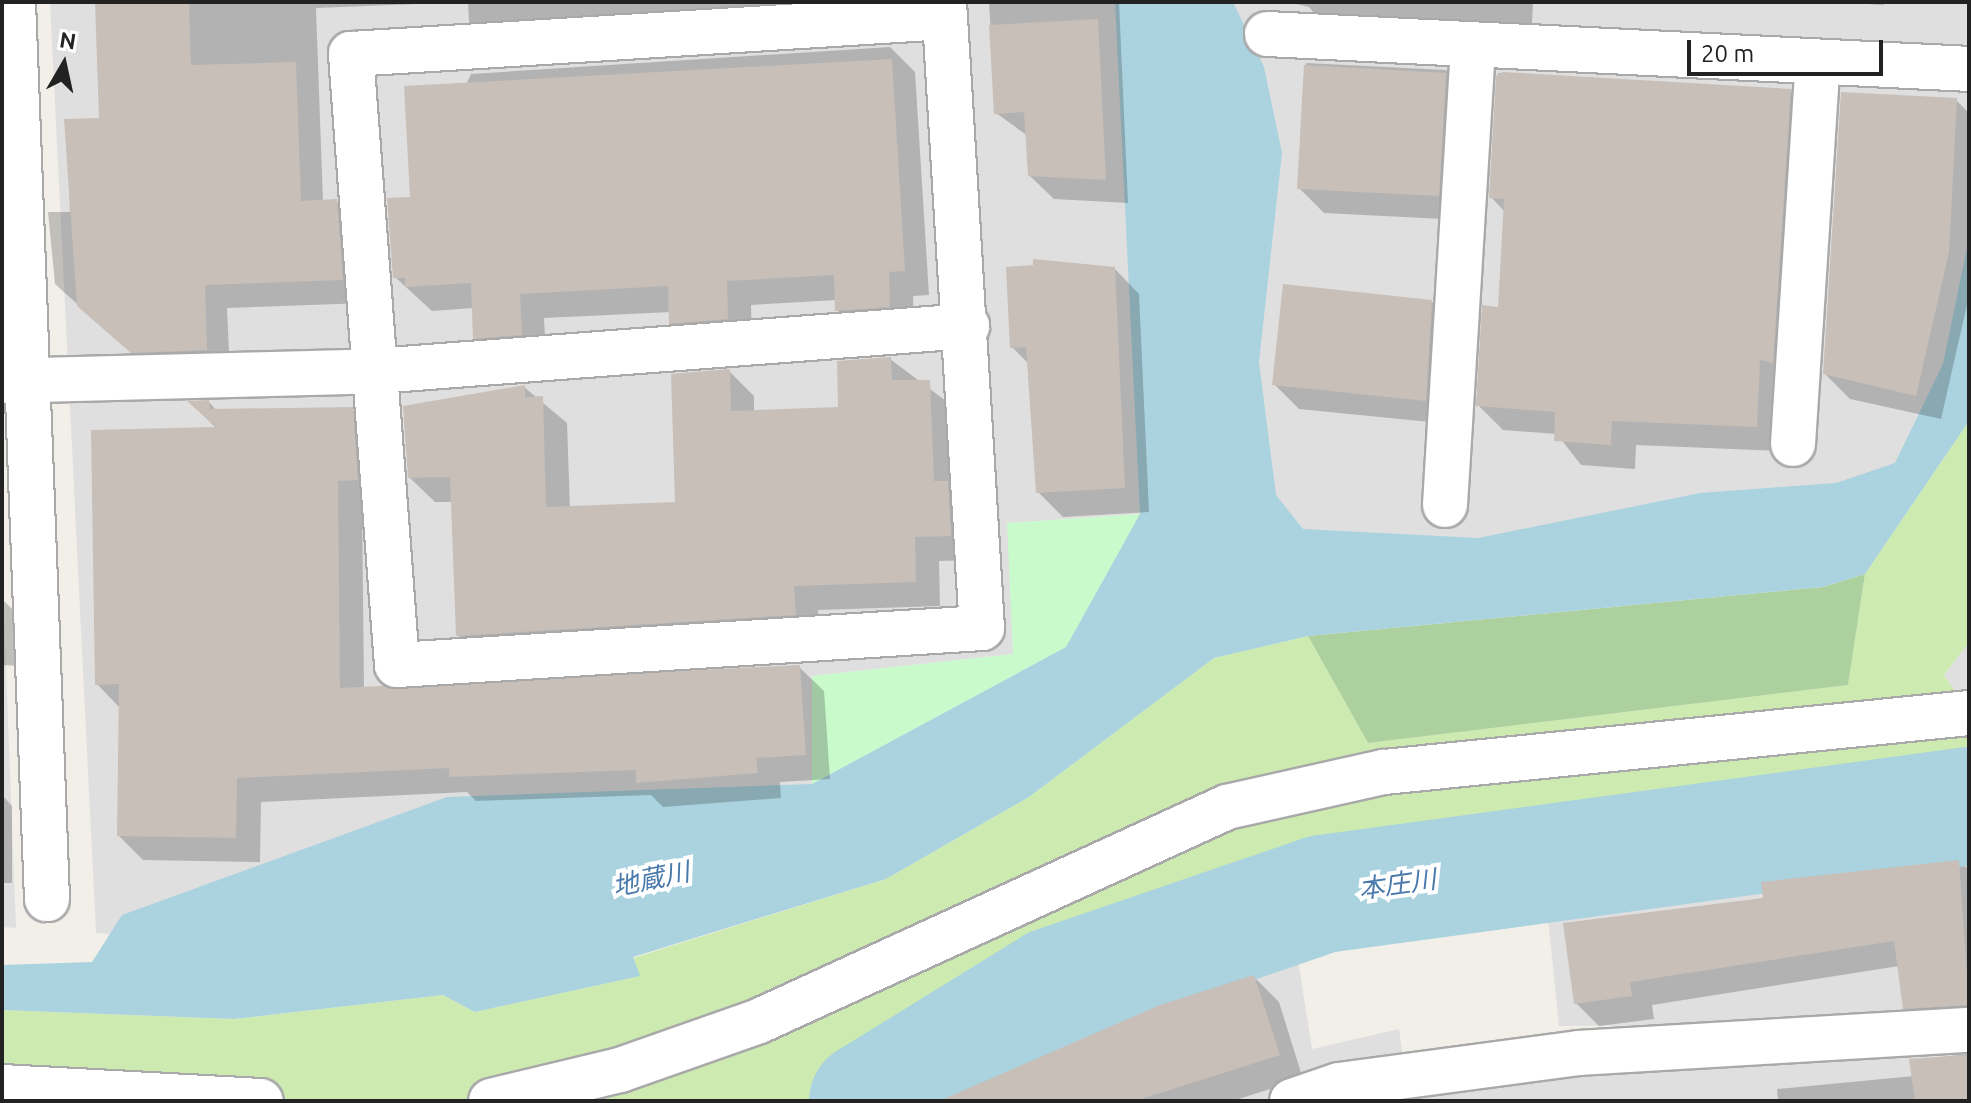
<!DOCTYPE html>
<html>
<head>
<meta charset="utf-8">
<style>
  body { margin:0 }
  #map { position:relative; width:1971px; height:1103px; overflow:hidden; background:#f2efe9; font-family:Ubuntu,"Noto Sans JP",sans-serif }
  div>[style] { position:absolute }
  .residential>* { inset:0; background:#e0dfdf }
  .grass>* { inset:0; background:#cdebb0 }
  .forest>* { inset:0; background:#add19e }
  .park>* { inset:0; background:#c8facc }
  .water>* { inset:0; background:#aad3df }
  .shadow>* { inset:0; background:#0003 }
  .river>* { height:118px; margin:-59px; padding:0 59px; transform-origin:59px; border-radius:59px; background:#aad3df }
  .building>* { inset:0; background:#c7bfb8 }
  .roads { filter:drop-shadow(2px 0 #a9a9a9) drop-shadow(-2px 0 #a9a9a9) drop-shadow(0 2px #a9a9a9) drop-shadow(0 -2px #a9a9a9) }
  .minor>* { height:44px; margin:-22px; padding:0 22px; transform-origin:22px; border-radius:22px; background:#fff }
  span { translate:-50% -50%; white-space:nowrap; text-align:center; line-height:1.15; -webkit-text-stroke:8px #fff; paint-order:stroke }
  .water-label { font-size:26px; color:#4a7aab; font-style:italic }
  .frame { position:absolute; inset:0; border:4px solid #222; pointer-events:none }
  .north { position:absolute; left:24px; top:24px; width:80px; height:80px; -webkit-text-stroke:6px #fff; paint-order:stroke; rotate:9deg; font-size:22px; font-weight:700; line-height:32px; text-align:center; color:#222 }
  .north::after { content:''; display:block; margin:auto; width:28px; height:36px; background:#222; clip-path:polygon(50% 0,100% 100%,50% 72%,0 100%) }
  .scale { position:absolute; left:1687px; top:40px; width:196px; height:36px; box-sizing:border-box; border:4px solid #222; border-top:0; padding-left:10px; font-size:24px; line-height:28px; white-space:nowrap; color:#222; -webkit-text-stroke:6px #fff; paint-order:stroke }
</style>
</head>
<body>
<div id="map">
  <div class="residential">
    <i style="clip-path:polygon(50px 2px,1132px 2px,1140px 514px,1008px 523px,1013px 654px,812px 676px,812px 784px,141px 936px,96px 933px)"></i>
    <i style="clip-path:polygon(1205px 2px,1969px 2px,1969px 340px,1878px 499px,1473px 561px,1248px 530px)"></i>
    <i style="clip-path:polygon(2px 566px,16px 928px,2px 927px)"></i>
    <i style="clip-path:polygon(1969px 642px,1969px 712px,1944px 675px)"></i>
    <i style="clip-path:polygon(1969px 846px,1969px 1017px,1925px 1024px,1559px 1026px,1546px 899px)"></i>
    <i style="clip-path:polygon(1297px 953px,1312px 1049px,1399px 1029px,1408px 1095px,1582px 1071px,1969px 1052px,1969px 1101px,939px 1101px,1136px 989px)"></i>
  </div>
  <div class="grass">
    <i style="clip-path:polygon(1969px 421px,1969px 642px,1944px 675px,1969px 712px,1969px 760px,1300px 870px,1025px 959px,811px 1101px,2px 1101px,2px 1010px,234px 1019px,443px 995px,475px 1012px,639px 976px,633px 958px,886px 879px,1029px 797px,1214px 658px,1308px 636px,1368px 743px,1848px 685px,1865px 574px)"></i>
  </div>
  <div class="forest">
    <i style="clip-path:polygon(1865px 574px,1848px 685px,1368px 743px,1308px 636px,1823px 587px)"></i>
  </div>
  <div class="park">
    <i style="clip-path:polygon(1140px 514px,1066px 647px,812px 784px,812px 676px,1013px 654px,1007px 523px)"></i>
  </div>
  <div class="water">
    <i style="clip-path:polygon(1115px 2px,1233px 2px,1264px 67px,1282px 153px,1259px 362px,1276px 495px,1303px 529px,1478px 538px,1700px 493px,1836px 483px,1895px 463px,1943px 364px,1969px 238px,1969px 421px,1865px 574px,1823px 587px,1308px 636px,1214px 658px,1029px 797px,886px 879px,633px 957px,640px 976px,475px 1012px,443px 995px,234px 1019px,2px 1010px,2px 965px,92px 962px,122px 915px,447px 797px,812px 784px,1066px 647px,1140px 514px)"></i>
  </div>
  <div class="shadow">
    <i style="clip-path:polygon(97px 2px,467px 2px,316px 8px,323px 202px,336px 201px,360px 225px,366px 303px,227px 308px,230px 373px,156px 375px,55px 284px,48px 212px,70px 212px,67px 121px,101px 119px)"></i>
    <i style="clip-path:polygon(468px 2px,910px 2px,492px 44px,469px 21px)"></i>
    <i style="clip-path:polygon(989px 2px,1119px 2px,1128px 203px,1054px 199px,1030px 176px,1028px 136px,996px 113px)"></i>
    <i style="clip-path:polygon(1288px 2px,1533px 2px,1531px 45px,1333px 35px,1309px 7px)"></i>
    <i style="clip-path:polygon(1834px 2px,1885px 2px,1884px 5px)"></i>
    <i style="clip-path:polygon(890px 47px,915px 72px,929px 295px,913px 296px,914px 331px,862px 335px,837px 310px,837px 300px,751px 305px,752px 343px,696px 347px,671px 323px,671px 312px,544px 318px,546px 359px,500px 362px,475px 338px,474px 308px,432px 311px,395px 277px,412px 199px,471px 74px)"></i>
    <i style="clip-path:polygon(1306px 63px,1446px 70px,1470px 95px,1463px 220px,1324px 213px,1299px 188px)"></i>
    <i style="clip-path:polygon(1498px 73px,1790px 91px,1815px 116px,1781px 451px,1636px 445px,1635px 469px,1581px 465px,1557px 434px,1503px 430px,1478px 405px,1500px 309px,1505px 212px,1491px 197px)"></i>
    <i style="clip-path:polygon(1956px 100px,1969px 113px,1969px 296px,1941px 419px,1850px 399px,1825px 374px)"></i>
    <i style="clip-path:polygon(1115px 269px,1139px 294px,1149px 512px,1063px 517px,1038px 492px,1029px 364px,1012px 347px)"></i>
    <i style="clip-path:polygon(1432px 302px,1456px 327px,1450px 424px,1299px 409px,1274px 384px)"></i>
    <i style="clip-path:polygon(890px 359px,954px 407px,975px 560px,939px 561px,940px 606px,818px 610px,820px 639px,482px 660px,458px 635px,453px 502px,435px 502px,410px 478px,524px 387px,567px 423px,570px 509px,677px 504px,729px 371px,754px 396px,754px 412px,840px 409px)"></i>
    <i style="clip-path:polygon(209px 402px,217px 411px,352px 409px,376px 434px,382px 504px,362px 505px,364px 688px,799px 667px,824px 691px,830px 779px,780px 782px,781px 798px,663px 807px,651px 795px,476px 801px,467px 792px,261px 802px,260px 862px,143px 860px,119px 836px,120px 708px,97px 684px,217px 429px,191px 403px)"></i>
    <i style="clip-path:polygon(2px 599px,20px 617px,19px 666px,2px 665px)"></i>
    <i style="clip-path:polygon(2px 795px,12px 806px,12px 883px,2px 883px)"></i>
    <i style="clip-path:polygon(1958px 862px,1969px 869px,1969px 1030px,1928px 1031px,1905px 1008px,1899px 966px,1652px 1005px,1654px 1019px,1599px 1026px,1576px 1003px,1765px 900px)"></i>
    <i style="clip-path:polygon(1254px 977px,1279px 1002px,1303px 1079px,1232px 1101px,1043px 1101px)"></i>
    <i style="clip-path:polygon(1969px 1054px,1969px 1101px,1778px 1101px,1777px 1089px,1914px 1076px,1912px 1060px)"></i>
  </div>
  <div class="river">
    <i style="left:868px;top:1101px;width:219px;rotate:-31.7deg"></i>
    <i style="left:1054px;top:986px;width:284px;rotate:-18.9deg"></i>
    <i style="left:1323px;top:894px;width:652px;rotate:-7.76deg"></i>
  </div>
  <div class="building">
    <i style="clip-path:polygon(95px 2px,189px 2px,191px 65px,296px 62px,301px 201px,337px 199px,343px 280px,205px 285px,207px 350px,131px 353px,77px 306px,64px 119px,99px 118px)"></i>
    <i style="clip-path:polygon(1098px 19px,1106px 180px,1028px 176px,1024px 112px,994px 114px,989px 25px)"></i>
    <i style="clip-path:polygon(892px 59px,905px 271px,889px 272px,890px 307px,835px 311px,834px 275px,727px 281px,728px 319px,669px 324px,668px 286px,520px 294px,522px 335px,473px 339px,471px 283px,405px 287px,405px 278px,393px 278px,387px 198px,410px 197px,404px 86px)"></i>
    <i style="clip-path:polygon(1304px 65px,1446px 73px,1439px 196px,1297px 189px)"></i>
    <i style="clip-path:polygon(1503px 72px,1791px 89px,1773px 363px,1760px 360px,1757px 427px,1612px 421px,1611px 445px,1554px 441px,1555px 412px,1476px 406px,1482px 305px,1498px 307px,1504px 199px,1489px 198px,1496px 76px)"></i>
    <i style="clip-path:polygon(1841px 92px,1957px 98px,1949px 252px,1916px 396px,1823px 374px)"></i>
    <i style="clip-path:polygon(1033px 259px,1115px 267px,1125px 488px,1036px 493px,1026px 347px,1010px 348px,1006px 267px,1033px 265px)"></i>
    <i style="clip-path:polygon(1283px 284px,1432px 300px,1426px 401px,1272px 385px)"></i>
    <i style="clip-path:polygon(891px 357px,892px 380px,930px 380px,934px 481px,948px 481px,951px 536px,915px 537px,916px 582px,794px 586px,796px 615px,456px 636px,450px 477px,408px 478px,403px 406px,525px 385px,525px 397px,543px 396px,546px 507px,675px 502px,671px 374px,730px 369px,731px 411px,838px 407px,837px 361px)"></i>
    <i style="clip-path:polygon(209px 400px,210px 409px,353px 407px,358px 480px,338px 481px,340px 688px,800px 665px,806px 755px,756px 758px,758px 773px,636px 783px,636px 770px,449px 777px,449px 768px,237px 778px,236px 838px,117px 836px,119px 684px,95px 685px,91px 430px,216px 427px,187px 401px)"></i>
    <i style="clip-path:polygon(1959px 860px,1969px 1005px,1903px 1009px,1894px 941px,1630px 982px,1632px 996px,1574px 1004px,1563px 923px,1763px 898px,1761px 882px)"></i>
    <i style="clip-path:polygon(1254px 975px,1280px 1055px,1135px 1101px,939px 1101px,1160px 1005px)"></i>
    <i style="clip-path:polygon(1969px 1055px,1969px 1101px,1915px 1101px,1909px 1059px)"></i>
  </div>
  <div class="roads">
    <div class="minor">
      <i style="left:13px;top:2px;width:898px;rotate:87.83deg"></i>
      <i style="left:944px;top:2px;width:627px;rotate:86.53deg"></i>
      <i style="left:982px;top:628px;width:586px;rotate:176.38deg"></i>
      <i style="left:397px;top:665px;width:613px;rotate:-94.31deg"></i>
      <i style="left:351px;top:54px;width:595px;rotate:-3.56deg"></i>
      <i style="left:1267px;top:34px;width:703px;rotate:2.85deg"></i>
      <i style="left:2px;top:381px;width:374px;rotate:-1.5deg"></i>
      <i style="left:376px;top:371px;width:593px;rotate:-4.35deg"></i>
      <i style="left:1793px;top:444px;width:383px;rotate:-86.3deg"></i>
      <i style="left:1445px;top:505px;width:461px;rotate:-86.5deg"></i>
      <i style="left:2px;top:1087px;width:259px;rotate:3.1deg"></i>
      <i style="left:491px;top:1101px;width:133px;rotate:-13.5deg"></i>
      <i style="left:620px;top:1070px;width:147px;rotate:-19.4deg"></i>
      <i style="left:759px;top:1021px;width:515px;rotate:-24.57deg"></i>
      <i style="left:1227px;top:807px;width:161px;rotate:-12.6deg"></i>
      <i style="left:1384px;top:772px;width:588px;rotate:-5.76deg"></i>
      <i style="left:1292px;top:1101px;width:50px;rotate:-18.8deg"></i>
      <i style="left:1339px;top:1085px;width:242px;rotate:-7.6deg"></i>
      <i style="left:1579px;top:1053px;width:391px;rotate:-3.4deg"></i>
    </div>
  </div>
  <div class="water-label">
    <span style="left:651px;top:879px;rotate:-12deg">地蔵川</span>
    <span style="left:1397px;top:884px;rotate:-8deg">本庄川</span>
  </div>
  <div class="frame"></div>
  <div class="north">N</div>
  <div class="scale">20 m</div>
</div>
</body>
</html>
